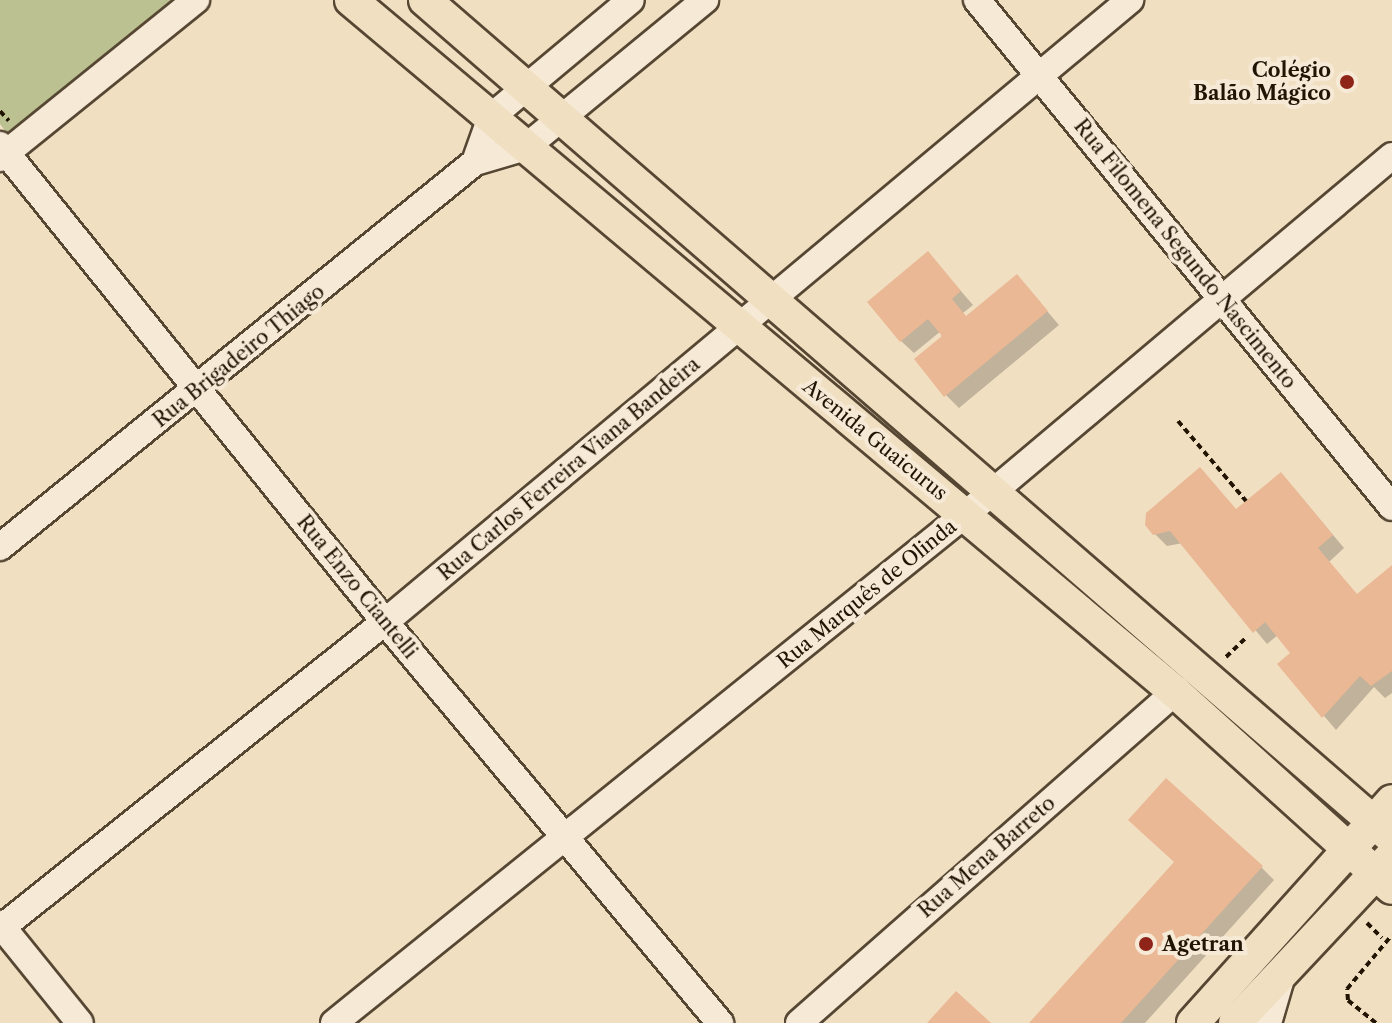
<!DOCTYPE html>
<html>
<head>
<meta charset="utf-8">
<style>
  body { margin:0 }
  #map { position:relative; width:1392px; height:1023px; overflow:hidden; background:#f1dfc2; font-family:"Libre Caslon Text",serif }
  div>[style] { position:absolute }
  .green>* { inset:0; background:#bcc192 }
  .shadow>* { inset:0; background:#0003 }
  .building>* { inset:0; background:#eab895 }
  .path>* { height:4px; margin-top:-2px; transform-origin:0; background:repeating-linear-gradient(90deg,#221403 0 6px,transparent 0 10px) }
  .roads { filter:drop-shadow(2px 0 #564733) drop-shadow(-2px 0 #564733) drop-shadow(0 2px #564733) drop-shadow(0 -2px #564733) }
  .minor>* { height:26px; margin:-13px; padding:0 13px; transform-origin:13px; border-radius:13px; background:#f6ead7 }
  .major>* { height:32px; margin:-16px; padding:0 16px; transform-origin:16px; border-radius:16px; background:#f1dfc2 }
  .dots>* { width:22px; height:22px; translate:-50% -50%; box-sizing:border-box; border:4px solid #f6ead7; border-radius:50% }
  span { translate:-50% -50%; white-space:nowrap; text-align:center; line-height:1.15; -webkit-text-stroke:8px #f6ead7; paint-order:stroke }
  .poi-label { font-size:20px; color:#221403; font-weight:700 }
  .right { translate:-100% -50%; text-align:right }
  .left { translate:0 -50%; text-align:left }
  .street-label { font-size:20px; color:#221403 }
</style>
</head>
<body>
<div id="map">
  <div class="green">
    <i style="clip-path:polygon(0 0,176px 0,7px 133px,0 124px)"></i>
  </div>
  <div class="shadow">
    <i style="clip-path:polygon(928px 253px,973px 305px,963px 313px,967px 318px,1017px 276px,1059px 325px,959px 408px,946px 395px,941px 331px,914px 353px,901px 341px)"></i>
    <i style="clip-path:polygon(1293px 487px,1344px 548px,1329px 562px,1358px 596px,1392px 567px,1392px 693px,1385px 698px,1374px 687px,1336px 730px,1280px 664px,1293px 653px,1278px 635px,1267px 644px,1183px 543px,1167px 546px,1154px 533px,1237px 511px)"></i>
    <i style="clip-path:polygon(1261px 867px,1274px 880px,1145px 1023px,1032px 1023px)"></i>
  </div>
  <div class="building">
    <i style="clip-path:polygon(928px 251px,961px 291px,952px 299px,966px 316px,1017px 274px,1048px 311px,944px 397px,914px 359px,942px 336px,928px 319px,900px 342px,867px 302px)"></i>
    <i style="clip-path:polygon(1200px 467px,1236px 509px,1281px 472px,1333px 535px,1318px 548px,1357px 594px,1392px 565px,1392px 671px,1371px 686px,1360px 676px,1322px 718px,1277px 664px,1290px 653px,1265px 622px,1253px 633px,1170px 531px,1153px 535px,1145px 525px,1146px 513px)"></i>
    <i style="clip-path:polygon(1166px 778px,1263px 866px,1121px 1023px,1029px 1023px,1174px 862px,1128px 820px)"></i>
    <i style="clip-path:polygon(956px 991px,991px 1023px,927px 1023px)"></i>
  </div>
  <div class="path">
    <i style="left:0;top:111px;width:13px;rotate:48deg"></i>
    <i style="left:1178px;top:421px;width:105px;rotate:49.6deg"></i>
    <i style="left:1226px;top:657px;width:29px;rotate:-44deg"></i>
    <i style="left:1367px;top:923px;width:21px;rotate:45deg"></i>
    <i style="left:1376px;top:1023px;width:36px;rotate:-141deg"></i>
    <i style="left:1348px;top:1000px;width:11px;rotate:-95deg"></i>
    <i style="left:1347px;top:989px;width:70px;rotate:-50.2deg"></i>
  </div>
  <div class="roads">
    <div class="minor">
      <i style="left:977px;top:0;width:655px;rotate:50.7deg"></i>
      <i style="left:0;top:145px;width:613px;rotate:51.09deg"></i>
      <i style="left:385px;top:622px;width:523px;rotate:50.12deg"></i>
      <i style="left:0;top:158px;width:252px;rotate:-38.9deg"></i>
      <i style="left:475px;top:162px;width:48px;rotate:-70.4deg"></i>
      <i style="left:491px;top:117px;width:182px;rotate:-39.9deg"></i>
      <i style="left:0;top:547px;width:611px;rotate:-39.03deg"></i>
      <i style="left:475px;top:162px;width:53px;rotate:-16.4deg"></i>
      <i style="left:526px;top:147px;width:232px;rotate:-39.4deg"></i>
      <i style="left:0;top:924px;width:127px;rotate:51.1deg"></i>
      <i style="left:0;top:929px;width:492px;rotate:-38.6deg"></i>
      <i style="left:385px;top:622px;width:971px;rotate:-39.86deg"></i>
      <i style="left:334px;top:1023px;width:848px;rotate:-38.87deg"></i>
      <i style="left:994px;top:491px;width:520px;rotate:-40.09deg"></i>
      <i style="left:799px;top:1023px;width:501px;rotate:-41.36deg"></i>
      <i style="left:1268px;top:1023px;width:50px;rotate:-73.7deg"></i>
    </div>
    <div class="major">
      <i style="left:351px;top:0;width:1076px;rotate:40.02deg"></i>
      <i style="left:1175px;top:692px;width:292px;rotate:42.1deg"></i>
      <i style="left:425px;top:0;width:1280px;rotate:40.91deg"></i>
      <i style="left:1193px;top:1023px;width:298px;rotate:-48.1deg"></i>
      <i style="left:1235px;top:1023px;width:226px;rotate:-46.8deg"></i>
    </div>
  </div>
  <div class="dots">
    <i style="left:1347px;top:82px;background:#8f2418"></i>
    <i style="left:1146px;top:944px;background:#8f2418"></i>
  </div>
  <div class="poi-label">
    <span class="right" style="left:1331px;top:82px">Colégio<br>Balão Mágico</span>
    <span class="left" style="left:1162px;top:944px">Agetran</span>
  </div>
  <div class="street-label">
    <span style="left:1185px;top:254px;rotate:51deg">Rua Filomena Segundo Nascimento</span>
    <span style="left:239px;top:356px;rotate:-39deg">Rua Brigadeiro Thiago</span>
    <span style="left:875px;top:440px;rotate:39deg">Avenida Guaicurus</span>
    <span style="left:569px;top:469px;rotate:-40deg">Rua Carlos Ferreira Viana Bandeira</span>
    <span style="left:357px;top:587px;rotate:51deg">Rua Enzo Ciantelli</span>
    <span style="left:867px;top:594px;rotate:-39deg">Rua Marquês de Olinda</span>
    <span style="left:987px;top:857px;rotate:-41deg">Rua Mena Barreto</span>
  </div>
</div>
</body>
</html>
